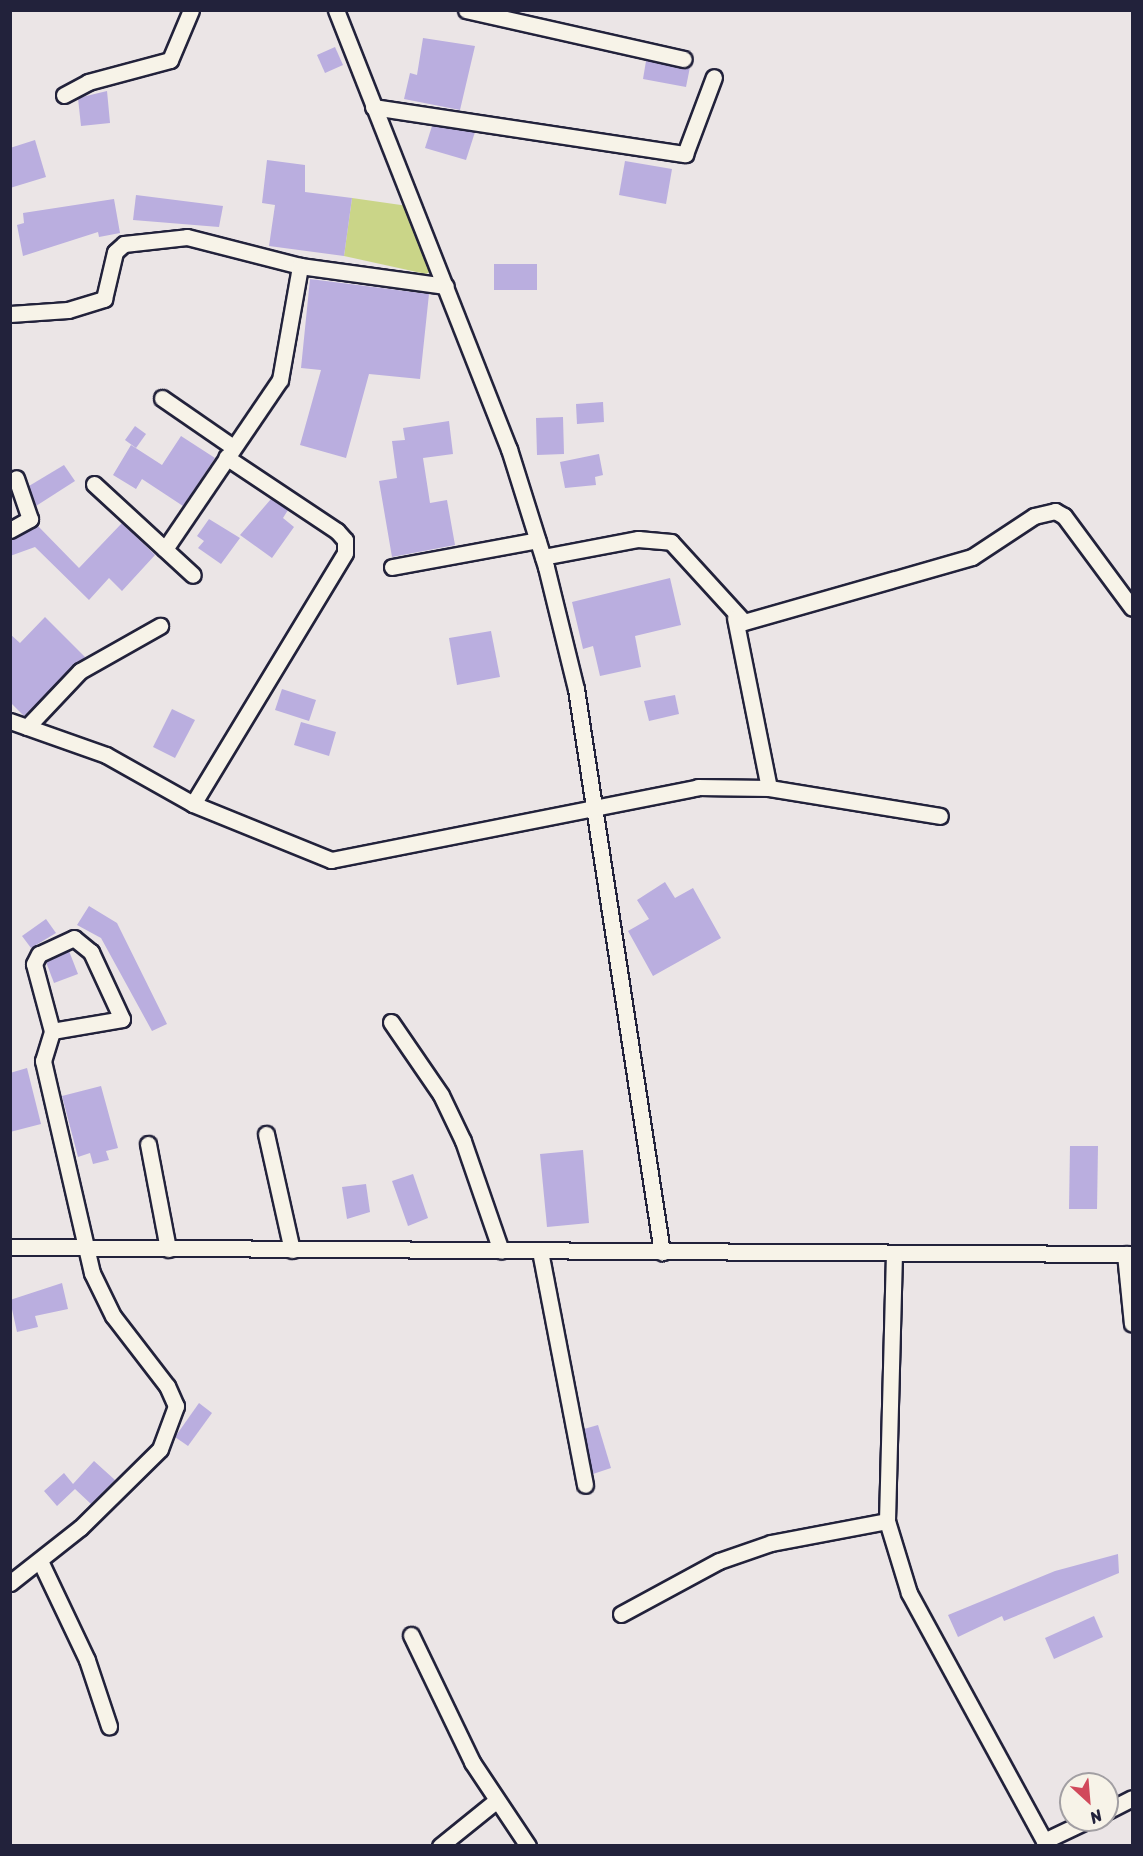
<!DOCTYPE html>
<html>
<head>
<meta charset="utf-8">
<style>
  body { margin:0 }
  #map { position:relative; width:1143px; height:1856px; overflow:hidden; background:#ebe5e6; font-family:Sriracha,sans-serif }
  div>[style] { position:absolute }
  .green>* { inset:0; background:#cad588 }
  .building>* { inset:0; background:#baaedf }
  .roads { filter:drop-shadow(2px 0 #22223b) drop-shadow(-2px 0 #22223b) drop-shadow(0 2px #22223b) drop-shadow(0 -2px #22223b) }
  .minor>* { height:15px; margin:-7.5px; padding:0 7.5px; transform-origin:7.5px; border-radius:7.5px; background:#f7f3e8 }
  span { translate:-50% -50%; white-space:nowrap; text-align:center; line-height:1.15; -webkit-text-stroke:4.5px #f7f3e8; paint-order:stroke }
  .frame { position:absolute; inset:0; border:12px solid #22223b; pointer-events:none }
  .north { position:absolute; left:1059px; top:1772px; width:60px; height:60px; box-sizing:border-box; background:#f7f3e8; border:2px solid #a29fa3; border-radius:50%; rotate:154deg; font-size:16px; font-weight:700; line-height:24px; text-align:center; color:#22223b }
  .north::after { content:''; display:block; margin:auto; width:21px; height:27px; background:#d1495b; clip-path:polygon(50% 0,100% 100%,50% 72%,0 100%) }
</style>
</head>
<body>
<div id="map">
  <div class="green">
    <i style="clip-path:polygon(352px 198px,408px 206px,435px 269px,426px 274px,344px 256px)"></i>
  </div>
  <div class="building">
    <i style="clip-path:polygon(423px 38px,475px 46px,460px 110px,404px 99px,410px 73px,417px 75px)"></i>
    <i style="clip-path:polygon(335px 47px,343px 65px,325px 73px,317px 55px)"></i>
    <i style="clip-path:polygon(646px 61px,690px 67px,686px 87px,643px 79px)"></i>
    <i style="clip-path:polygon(107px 91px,110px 123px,81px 126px,78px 98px)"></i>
    <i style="clip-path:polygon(432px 126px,475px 132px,466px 160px,425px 148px)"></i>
    <i style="clip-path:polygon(35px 140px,46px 177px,10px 188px,10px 148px)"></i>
    <i style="clip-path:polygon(267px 160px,305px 165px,305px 192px,352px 198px,344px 256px,269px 246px,275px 205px,262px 203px)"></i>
    <i style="clip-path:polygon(625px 161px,672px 169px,666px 204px,619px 195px)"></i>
    <i style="clip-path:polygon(136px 195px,223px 206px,219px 227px,133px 220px)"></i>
    <i style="clip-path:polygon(114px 199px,120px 233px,99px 237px,98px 232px,23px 256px,17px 225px,24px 223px,23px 213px)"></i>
    <i style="clip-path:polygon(494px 264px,537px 264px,537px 290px,494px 290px)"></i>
    <i style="clip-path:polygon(310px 279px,429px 294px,420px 379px,369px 374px,346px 458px,300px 445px,321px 370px,301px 368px)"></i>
    <i style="clip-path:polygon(603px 402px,604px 422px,577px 424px,576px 404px)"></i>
    <i style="clip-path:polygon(563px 417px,564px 454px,537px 455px,536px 418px)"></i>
    <i style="clip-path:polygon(449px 421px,453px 454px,423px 458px,430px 503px,447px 500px,455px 545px,392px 557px,379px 481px,397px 478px,392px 441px,405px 440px,403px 428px)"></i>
    <i style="clip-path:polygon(135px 426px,146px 434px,136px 448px,125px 440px)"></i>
    <i style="clip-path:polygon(181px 436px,215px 458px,183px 506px,142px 479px,136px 489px,113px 475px,131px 445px,162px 465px)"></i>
    <i style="clip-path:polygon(599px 454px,603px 475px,595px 477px,596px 485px,565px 488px,560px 462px)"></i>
    <i style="clip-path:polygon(64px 465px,75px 481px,36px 506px,29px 486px)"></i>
    <i style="clip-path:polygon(271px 499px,288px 510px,283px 518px,294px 527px,272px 558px,240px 535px)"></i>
    <i style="clip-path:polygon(209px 519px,240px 538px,221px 564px,198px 548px,204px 541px,197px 536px)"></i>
    <i style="clip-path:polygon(122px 523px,155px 555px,122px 591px,109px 578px,89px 600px,35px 547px,10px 556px,10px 540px,37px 525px,79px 568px)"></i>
    <i style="clip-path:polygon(670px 578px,681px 625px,635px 636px,641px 667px,600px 676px,593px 646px,583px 649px,572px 602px)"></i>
    <i style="clip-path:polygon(45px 617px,85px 657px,24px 716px,10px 702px,10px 634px,20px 643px)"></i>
    <i style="clip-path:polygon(491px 631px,500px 677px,457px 685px,449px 638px)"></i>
    <i style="clip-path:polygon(282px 689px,316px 700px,309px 721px,275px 710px)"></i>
    <i style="clip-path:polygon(675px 695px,679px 714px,649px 721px,644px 701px)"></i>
    <i style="clip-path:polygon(172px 709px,195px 720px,175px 758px,153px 747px)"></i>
    <i style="clip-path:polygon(301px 722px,336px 732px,329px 756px,294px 745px)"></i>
    <i style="clip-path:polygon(665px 882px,675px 898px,693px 888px,721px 938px,653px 976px,628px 931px,649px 919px,637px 900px)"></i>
    <i style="clip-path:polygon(89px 906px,117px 923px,167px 1024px,152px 1031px,101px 938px,77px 925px)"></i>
    <i style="clip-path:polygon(46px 919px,56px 933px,31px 948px,22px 936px)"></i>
    <i style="clip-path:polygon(69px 951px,78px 974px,54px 983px,46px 962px)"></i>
    <i style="clip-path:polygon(27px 1068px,41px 1124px,10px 1132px,10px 1073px)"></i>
    <i style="clip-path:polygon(101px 1086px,118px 1148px,106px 1151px,109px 1160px,93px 1164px,90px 1153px,78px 1157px,62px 1096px)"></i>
    <i style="clip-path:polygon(1070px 1146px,1098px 1146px,1097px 1209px,1069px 1209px)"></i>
    <i style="clip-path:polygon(583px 1150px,589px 1223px,547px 1227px,540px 1154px)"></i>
    <i style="clip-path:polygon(413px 1174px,428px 1218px,408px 1226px,392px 1181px)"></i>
    <i style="clip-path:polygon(366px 1184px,370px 1212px,347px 1219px,342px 1187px)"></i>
    <i style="clip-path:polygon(62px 1283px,68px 1309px,35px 1316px,38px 1327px,17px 1332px,10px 1300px)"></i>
    <i style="clip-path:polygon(199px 1403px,212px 1413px,188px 1446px,175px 1437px)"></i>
    <i style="clip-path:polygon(598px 1425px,611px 1468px,593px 1474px,584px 1429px)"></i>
    <i style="clip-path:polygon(94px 1461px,115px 1480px,91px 1504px,75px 1489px,57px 1506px,44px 1491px,64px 1473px,73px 1484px)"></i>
    <i style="clip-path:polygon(1118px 1554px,1119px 1573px,1004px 1621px,1002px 1616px,958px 1637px,948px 1615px,1055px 1571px)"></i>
    <i style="clip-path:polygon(1094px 1616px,1103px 1637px,1054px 1659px,1045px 1638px)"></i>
  </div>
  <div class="roads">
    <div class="minor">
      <i style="left:336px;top:10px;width:472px;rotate:68.5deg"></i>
      <i style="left:509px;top:449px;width:124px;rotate:72.6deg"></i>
      <i style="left:546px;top:567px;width:126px;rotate:76.2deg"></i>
      <i style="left:576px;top:689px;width:570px;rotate:81.32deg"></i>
      <i style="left:466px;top:10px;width:223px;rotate:12.7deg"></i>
      <i style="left:64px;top:95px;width:27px;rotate:-28deg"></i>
      <i style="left:88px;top:82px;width:85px;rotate:-15deg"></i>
      <i style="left:170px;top:60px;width:54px;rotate:-67.2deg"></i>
      <i style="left:373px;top:107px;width:316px;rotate:8.6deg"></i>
      <i style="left:685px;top:154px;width:82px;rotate:-69.4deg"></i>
      <i style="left:10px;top:314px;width:58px;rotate:-3.9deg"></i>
      <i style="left:68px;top:310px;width:38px;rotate:-17deg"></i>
      <i style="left:104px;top:299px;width:48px;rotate:-76.8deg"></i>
      <i style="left:115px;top:252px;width:12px;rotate:-42deg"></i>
      <i style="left:124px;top:244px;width:63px;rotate:-6.3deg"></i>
      <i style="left:187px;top:237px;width:117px;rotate:14.4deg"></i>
      <i style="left:300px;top:266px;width:147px;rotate:7.8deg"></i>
      <i style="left:162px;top:398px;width:86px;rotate:34.6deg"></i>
      <i style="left:94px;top:484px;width:134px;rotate:42.6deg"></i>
      <i style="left:10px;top:530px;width:23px;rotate:-29deg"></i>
      <i style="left:30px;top:519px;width:43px;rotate:-108.9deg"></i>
      <i style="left:165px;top:549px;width:204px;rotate:-55.8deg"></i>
      <i style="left:280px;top:380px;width:116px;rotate:-80deg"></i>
      <i style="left:543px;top:557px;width:97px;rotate:-10.7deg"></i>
      <i style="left:638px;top:539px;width:33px;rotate:5deg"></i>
      <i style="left:671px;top:542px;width:108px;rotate:47.6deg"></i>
      <i style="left:744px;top:622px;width:237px;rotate:-15.9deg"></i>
      <i style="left:972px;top:557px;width:74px;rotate:-33.5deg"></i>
      <i style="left:1034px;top:516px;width:22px;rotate:-13deg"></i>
      <i style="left:1055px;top:511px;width:10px;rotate:29deg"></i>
      <i style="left:1064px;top:516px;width:114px;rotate:53.5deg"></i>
      <i style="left:392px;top:567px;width:148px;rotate:-10.5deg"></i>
      <i style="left:735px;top:618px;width:173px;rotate:78.7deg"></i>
      <i style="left:10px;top:721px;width:102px;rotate:19.5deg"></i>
      <i style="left:106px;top:755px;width:100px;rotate:29.4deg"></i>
      <i style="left:193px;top:804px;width:149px;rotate:22.1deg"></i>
      <i style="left:331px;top:860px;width:374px;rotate:-11.2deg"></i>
      <i style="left:698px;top:787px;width:71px;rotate:0.8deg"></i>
      <i style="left:769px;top:788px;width:173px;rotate:9.3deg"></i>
      <i style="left:27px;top:727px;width:77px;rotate:-46.6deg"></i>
      <i style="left:80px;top:671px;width:92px;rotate:-29.4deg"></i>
      <i style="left:193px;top:804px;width:293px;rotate:-58.8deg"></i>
      <i style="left:345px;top:553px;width:13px;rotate:-90deg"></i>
      <i style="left:345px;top:540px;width:12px;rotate:-132deg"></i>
      <i style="left:337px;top:531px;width:133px;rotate:-146.3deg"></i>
      <i style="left:391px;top:1022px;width:88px;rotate:55.6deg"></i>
      <i style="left:441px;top:1095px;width:51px;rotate:64.4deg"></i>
      <i style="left:463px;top:1141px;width:116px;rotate:70.9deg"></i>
      <i style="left:266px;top:1134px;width:119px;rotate:77.4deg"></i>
      <i style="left:148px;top:1144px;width:107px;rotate:79.2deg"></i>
      <i style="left:10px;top:1247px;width:1122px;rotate:0.36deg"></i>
      <i style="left:540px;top:1251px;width:238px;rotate:79.1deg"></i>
      <i style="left:894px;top:1253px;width:268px;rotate:91.5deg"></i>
      <i style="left:887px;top:1521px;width:75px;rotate:73deg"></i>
      <i style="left:909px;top:1593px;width:288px;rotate:61.4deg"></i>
      <i style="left:1125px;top:1254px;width:70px;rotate:84.3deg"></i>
      <i style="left:41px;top:1563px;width:107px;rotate:64.6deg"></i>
      <i style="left:87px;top:1660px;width:70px;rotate:71.6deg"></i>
      <i style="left:10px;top:1583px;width:89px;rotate:-38.2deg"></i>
      <i style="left:80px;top:1528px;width:112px;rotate:-44.6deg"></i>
      <i style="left:160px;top:1449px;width:46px;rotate:-69.6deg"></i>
      <i style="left:176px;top:1406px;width:22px;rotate:-114deg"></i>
      <i style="left:167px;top:1386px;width:88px;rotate:-127.6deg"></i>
      <i style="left:113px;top:1316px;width:48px;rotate:-116deg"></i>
      <i style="left:92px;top:1273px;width:218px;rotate:-103deg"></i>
      <i style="left:43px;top:1061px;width:31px;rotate:-73deg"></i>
      <i style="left:52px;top:1031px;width:71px;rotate:-9.7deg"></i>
      <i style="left:122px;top:1019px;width:74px;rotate:-114.8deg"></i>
      <i style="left:91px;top:952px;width:22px;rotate:-141deg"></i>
      <i style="left:74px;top:938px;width:38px;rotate:155deg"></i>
      <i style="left:39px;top:954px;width:11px;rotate:117deg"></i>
      <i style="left:34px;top:964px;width:69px;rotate:75deg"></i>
      <i style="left:621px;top:1614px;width:111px;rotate:-28.4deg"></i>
      <i style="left:719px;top:1561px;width:55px;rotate:-19.1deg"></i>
      <i style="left:771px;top:1543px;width:118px;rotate:-10.7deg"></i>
      <i style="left:411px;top:1635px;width:141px;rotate:64.3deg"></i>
      <i style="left:472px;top:1762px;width:101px;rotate:56.3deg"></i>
      <i style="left:1107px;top:1811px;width:28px;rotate:-27deg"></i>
      <i style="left:1044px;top:1841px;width:49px;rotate:-25.5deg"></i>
      <i style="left:440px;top:1846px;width:73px;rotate:-38.9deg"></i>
    </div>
  </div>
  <div class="frame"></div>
  <div class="north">N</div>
</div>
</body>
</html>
